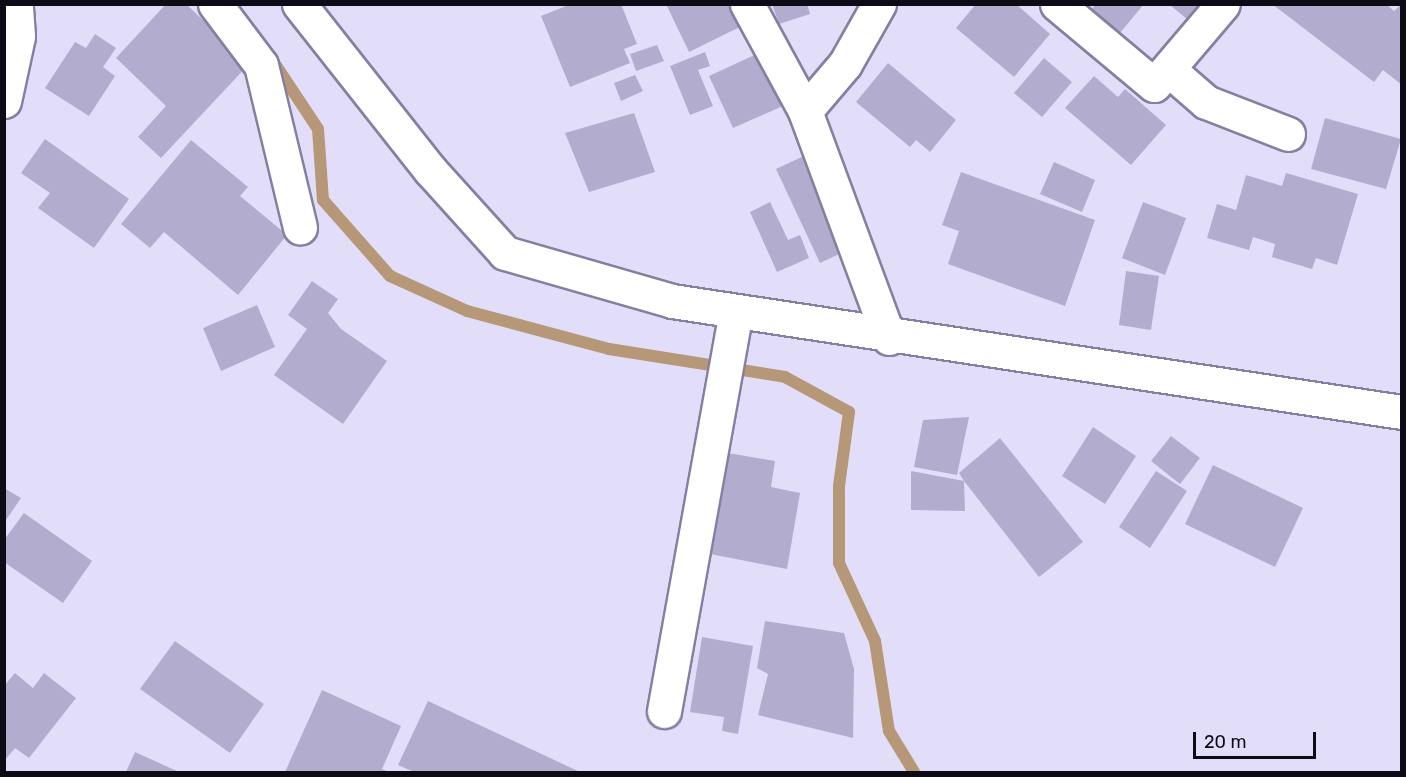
<!DOCTYPE html>
<html>
<head>
<meta charset="utf-8">
<style>
  body { margin:0 }
  #map { position:relative; width:1406px; height:777px; overflow:hidden; background:#e2defa; font-family:Rubik,sans-serif }
  div>[style] { position:absolute }
  .stream>* { height:12px; margin:-6px; padding:0 6px; transform-origin:6px; border-radius:6px; background:#b69778 }
  .building>* { inset:0; background:#b2adce }
  .roads { filter:drop-shadow(2px 0 #85809f) drop-shadow(-2px 0 #85809f) drop-shadow(0 2px #85809f) drop-shadow(0 -2px #85809f) }
  .street>* { height:33px; margin:-16.5px; padding:0 16.5px; transform-origin:16.5px; border-radius:16.5px; background:#fff }
  .secondary>* { height:33px; margin:-16.5px; padding:0 16.5px; transform-origin:16.5px; border-radius:16.5px; background:#fff }
  span { translate:-50% -50%; white-space:nowrap; text-align:center; line-height:1.15; -webkit-text-stroke:5px #e2defa; paint-order:stroke }
  .frame { position:absolute; inset:0; border:6px solid #0d0b16; pointer-events:none }
  .scale { position:absolute; left:1193px; top:732px; width:123px; height:27px; box-sizing:border-box; border:3px solid #0d0b16; border-top:0; padding-left:8px; font-size:18px; line-height:21px; white-space:nowrap; color:#0d0b16; -webkit-text-stroke:4px #e2defa; paint-order:stroke }
</style>
</head>
<body>
<div id="map">
  <div class="stream">
    <i style="left:271px;top:58px;width:85px;rotate:56.5deg"></i>
    <i style="left:318px;top:129px;width:71px;rotate:86deg"></i>
    <i style="left:323px;top:200px;width:101px;rotate:48.6deg"></i>
    <i style="left:390px;top:276px;width:85px;rotate:24.4deg"></i>
    <i style="left:467px;top:311px;width:147px;rotate:15deg"></i>
    <i style="left:609px;top:349px;width:178px;rotate:9deg"></i>
    <i style="left:785px;top:377px;width:73px;rotate:28.7deg"></i>
    <i style="left:849px;top:412px;width:75px;rotate:97.7deg"></i>
    <i style="left:839px;top:486px;width:77px;rotate:90deg"></i>
    <i style="left:839px;top:563px;width:86px;rotate:65.2deg"></i>
    <i style="left:875px;top:641px;width:91px;rotate:81.2deg"></i>
    <i style="left:889px;top:731px;width:48px;rotate:58.6deg"></i>
  </div>
  <div class="building">
    <i style="clip-path:polygon(166px 4px,186px 4px,249px 64px,161px 158px,138px 137px,166px 106px,116px 58px)"></i>
    <i style="clip-path:polygon(571px 4px,621px 4px,637px 44px,624px 49px,630px 63px,570px 87px,541px 16px)"></i>
    <i style="clip-path:polygon(666px 4px,734px 4px,744px 25px,689px 52px)"></i>
    <i style="clip-path:polygon(772px 4px,807px 4px,810px 14px,779px 24px)"></i>
    <i style="clip-path:polygon(976px 4px,1016px 4px,1050px 34px,1014px 77px,956px 28px)"></i>
    <i style="clip-path:polygon(1096px 4px,1144px 4px,1120px 33px,1092px 9px)"></i>
    <i style="clip-path:polygon(1169px 4px,1200px 4px,1188px 20px)"></i>
    <i style="clip-path:polygon(1272px 4px,1386px 4px,1394px 11px,1402px 4px,1402px 85px,1383px 70px,1374px 82px)"></i>
    <i style="clip-path:polygon(95px 34px,116px 48px,103px 67px,115px 76px,89px 116px,45px 88px,75px 42px,86px 48px)"></i>
    <i style="clip-path:polygon(657px 45px,664px 61px,636px 71px,630px 54px)"></i>
    <i style="clip-path:polygon(705px 52px,710px 66px,698px 70px,713px 106px,690px 115px,670px 66px)"></i>
    <i style="clip-path:polygon(761px 52px,785px 105px,733px 128px,709px 76px)"></i>
    <i style="clip-path:polygon(1044px 58px,1072px 82px,1042px 117px,1014px 93px)"></i>
    <i style="clip-path:polygon(888px 63px,956px 120px,930px 152px,916px 140px,910px 147px,856px 102px)"></i>
    <i style="clip-path:polygon(635px 75px,643px 91px,621px 101px,614px 83px)"></i>
    <i style="clip-path:polygon(1094px 76px,1118px 97px,1125px 89px,1166px 125px,1131px 165px,1065px 108px)"></i>
    <i style="clip-path:polygon(634px 113px,655px 172px,589px 192px,565px 133px)"></i>
    <i style="clip-path:polygon(1325px 118px,1401px 139px,1386px 189px,1311px 169px)"></i>
    <i style="clip-path:polygon(45px 139px,129px 199px,94px 248px,38px 208px,50px 193px,21px 173px)"></i>
    <i style="clip-path:polygon(191px 140px,248px 187px,240px 196px,287px 235px,238px 295px,164px 232px,150px 248px,121px 224px)"></i>
    <i style="clip-path:polygon(808px 154px,852px 248px,820px 263px,776px 169px)"></i>
    <i style="clip-path:polygon(1054px 162px,1095px 180px,1082px 212px,1040px 194px)"></i>
    <i style="clip-path:polygon(961px 172px,1095px 220px,1065px 306px,948px 264px,959px 231px,942px 225px)"></i>
    <i style="clip-path:polygon(1286px 173px,1358px 194px,1337px 265px,1316px 258px,1312px 269px,1272px 257px,1275px 244px,1253px 237px,1249px 250px,1207px 238px,1217px 204px,1236px 210px,1246px 175px,1282px 186px)"></i>
    <i style="clip-path:polygon(770px 202px,788px 240px,800px 235px,809px 258px,777px 272px,750px 212px)"></i>
    <i style="clip-path:polygon(1143px 202px,1186px 218px,1165px 275px,1122px 258px)"></i>
    <i style="clip-path:polygon(1126px 271px,1159px 276px,1151px 330px,1119px 325px)"></i>
    <i style="clip-path:polygon(312px 281px,338px 299px,328px 313px,341px 329px,387px 361px,343px 424px,274px 375px,307px 329px,288px 315px)"></i>
    <i style="clip-path:polygon(257px 305px,275px 347px,221px 371px,203px 328px)"></i>
    <i style="clip-path:polygon(969px 417px,957px 475px,914px 467px,923px 420px)"></i>
    <i style="clip-path:polygon(1093px 427px,1136px 456px,1105px 504px,1062px 476px)"></i>
    <i style="clip-path:polygon(1171px 436px,1200px 458px,1180px 484px,1151px 461px)"></i>
    <i style="clip-path:polygon(1000px 438px,1083px 542px,1039px 577px,964px 481px,965px 511px,911px 510px,911px 471px,964px 481px,959px 473px)"></i>
    <i style="clip-path:polygon(728px 453px,775px 461px,771px 487px,800px 493px,787px 569px,710px 554px)"></i>
    <i style="clip-path:polygon(1213px 465px,1303px 508px,1275px 567px,1185px 524px)"></i>
    <i style="clip-path:polygon(1156px 471px,1187px 491px,1150px 548px,1119px 527px)"></i>
    <i style="clip-path:polygon(4px 488px,21px 498px,4px 523px)"></i>
    <i style="clip-path:polygon(24px 513px,92px 561px,63px 603px,4px 562px,4px 540px)"></i>
    <i style="clip-path:polygon(765px 621px,844px 633px,854px 669px,853px 738px,758px 715px,768px 674px,757px 668px)"></i>
    <i style="clip-path:polygon(702px 637px,753px 646px,738px 734px,722px 731px,724px 717px,690px 712px)"></i>
    <i style="clip-path:polygon(175px 641px,264px 704px,230px 753px,140px 689px)"></i>
    <i style="clip-path:polygon(15px 673px,33px 688px,44px 673px,76px 698px,29px 758px,15px 748px,4px 761px,4px 686px)"></i>
    <i style="clip-path:polygon(322px 690px,401px 726px,382px 769px,389px 772px,285px 772px)"></i>
    <i style="clip-path:polygon(428px 701px,580px 772px,414px 772px,398px 765px)"></i>
    <i style="clip-path:polygon(135px 752px,179px 772px,126px 772px)"></i>
  </div>
  <div class="roads">
    <div class="street">
      <i style="left:215px;top:4px;width:76px;rotate:53deg"></i>
      <i style="left:261px;top:65px;width:167px;rotate:76.5deg"></i>
      <i style="left:747px;top:4px;width:122px;rotate:61.5deg"></i>
      <i style="left:805px;top:111px;width:242px;rotate:69.7deg"></i>
      <i style="left:1057px;top:4px;width:126px;rotate:39.9deg"></i>
      <i style="left:1154px;top:85px;width:106px;rotate:-49.6deg"></i>
      <i style="left:1168px;top:69px;width:50px;rotate:41deg"></i>
      <i style="left:1206px;top:102px;width:88px;rotate:21.3deg"></i>
      <i style="left:4px;top:101px;width:66px;rotate:-77.8deg"></i>
      <i style="left:18px;top:36px;width:32px;rotate:-94deg"></i>
      <i style="left:805px;top:111px;width:62px;rotate:-49.6deg"></i>
      <i style="left:845px;top:64px;width:69px;rotate:-60.5deg"></i>
      <i style="left:664px;top:711px;width:405px;rotate:-79.8deg"></i>
    </div>
    <div class="secondary">
      <i style="left:299px;top:4px;width:213px;rotate:51.7deg"></i>
      <i style="left:431px;top:171px;width:110px;rotate:47.9deg"></i>
      <i style="left:505px;top:253px;width:174px;rotate:16deg"></i>
      <i style="left:672px;top:301px;width:738px;rotate:8.65deg"></i>
    </div>
  </div>
  <div class="frame"></div>
  <div class="scale">20 m</div>
</div>
</body>
</html>
